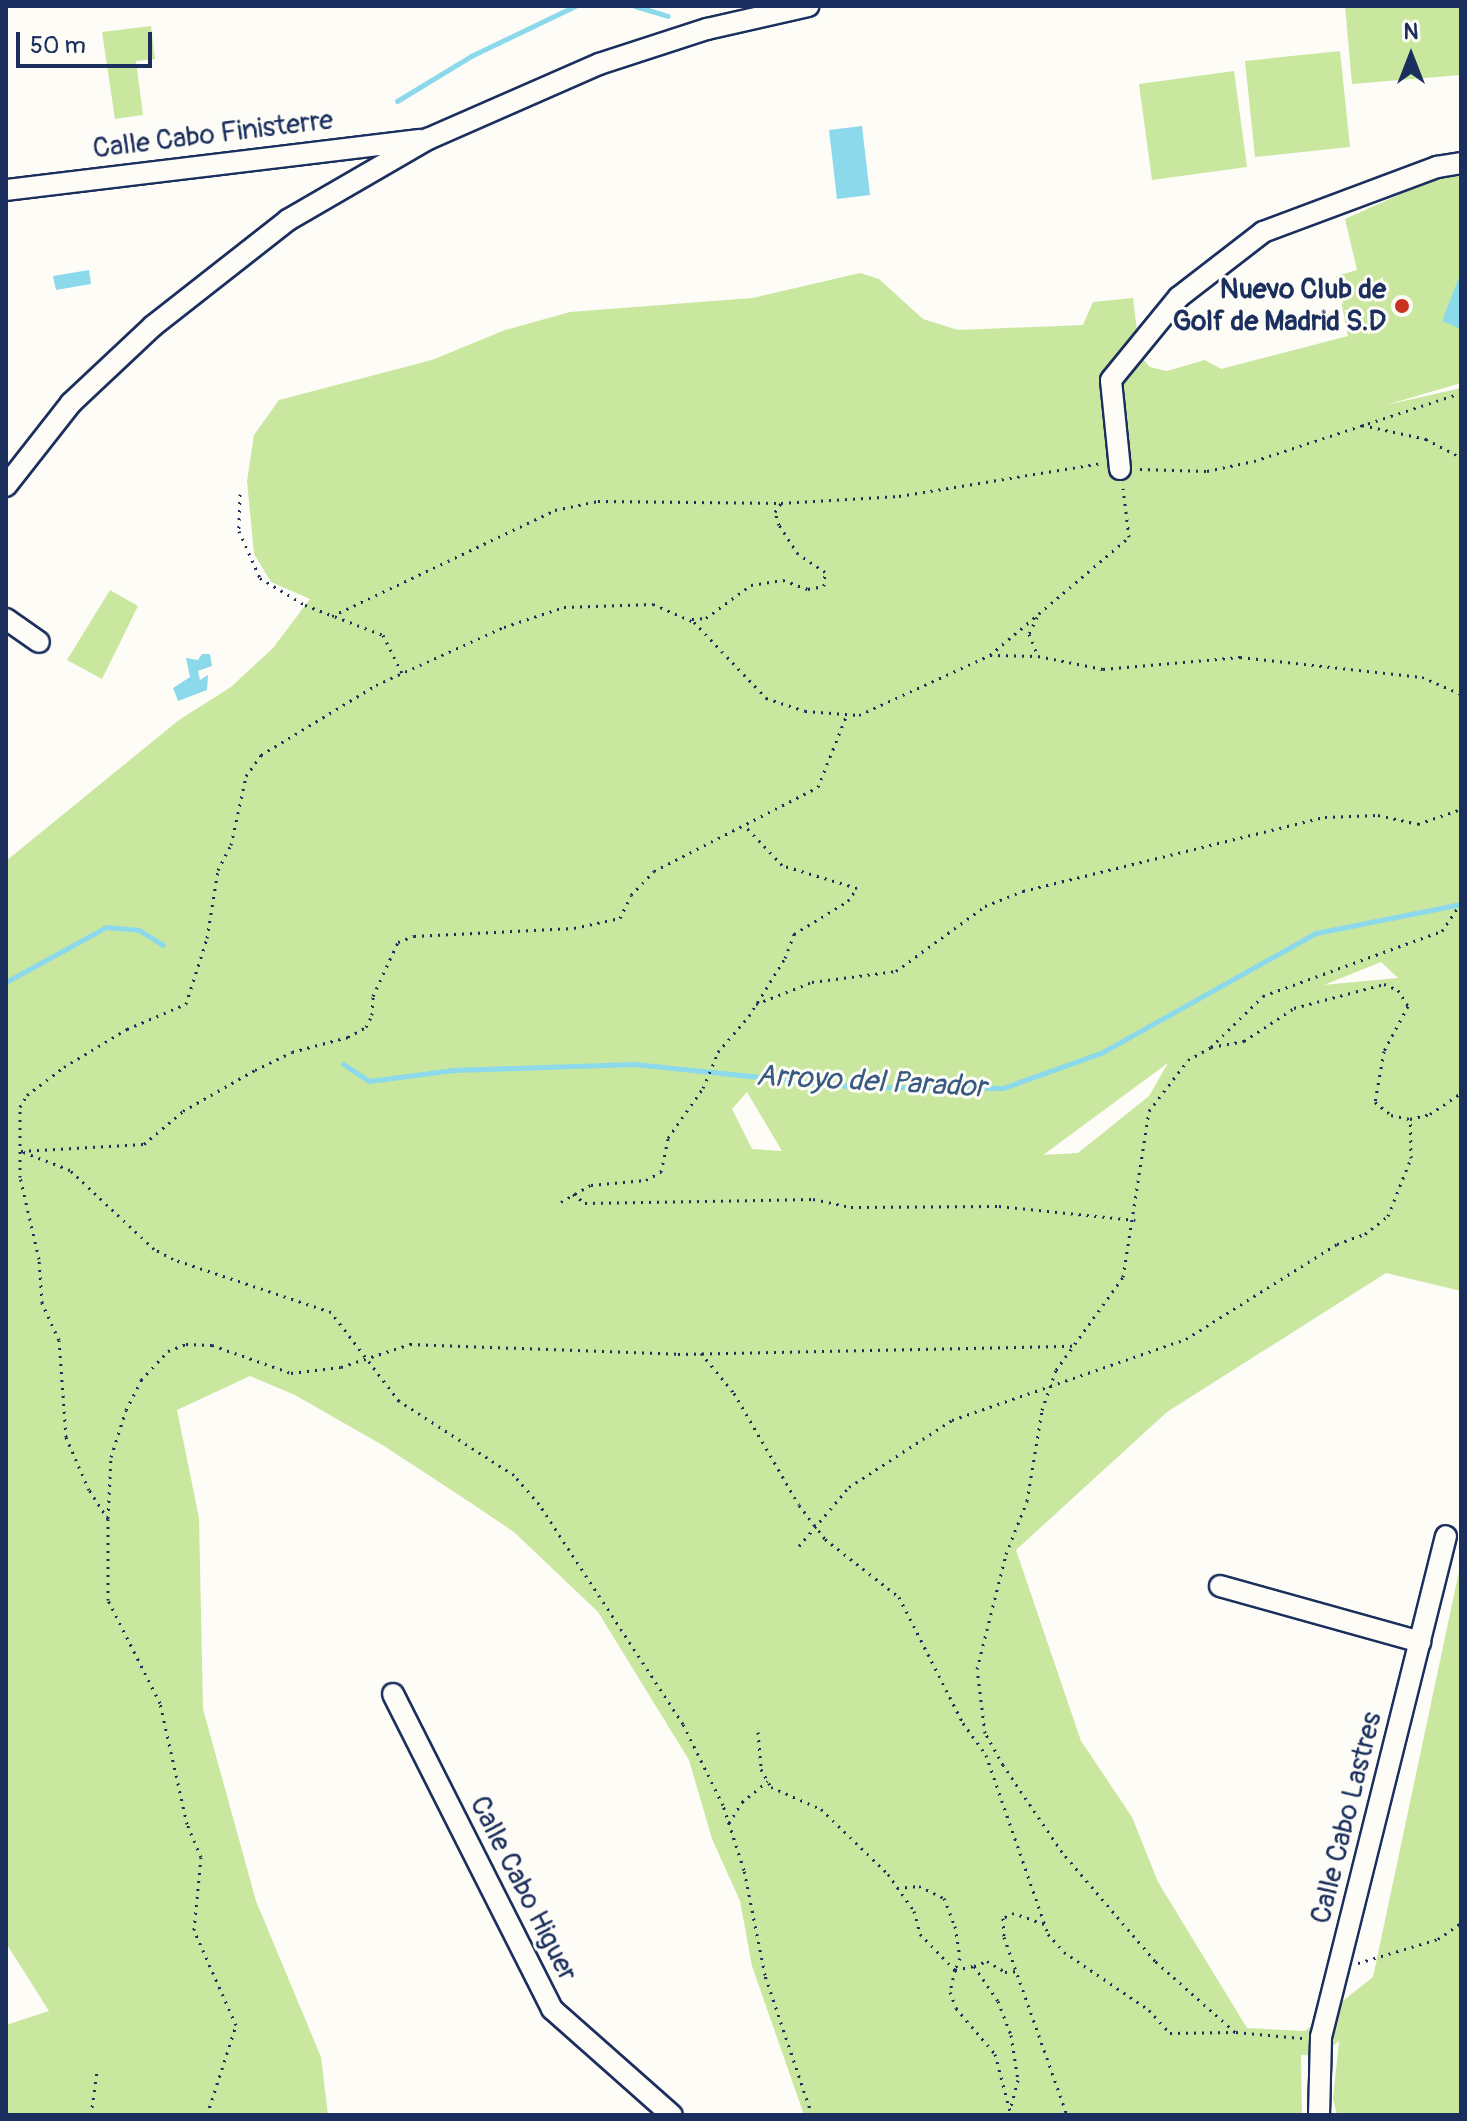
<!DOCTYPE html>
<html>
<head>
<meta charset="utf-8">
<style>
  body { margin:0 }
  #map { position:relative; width:1467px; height:2121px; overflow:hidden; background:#fdfcf7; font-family:Pangolin,sans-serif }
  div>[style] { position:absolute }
  .green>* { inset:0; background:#c9e79f }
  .water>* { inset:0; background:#8cd9ec }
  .stream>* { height:5px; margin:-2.5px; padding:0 2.5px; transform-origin:2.5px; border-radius:2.5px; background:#8cd9ec }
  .path>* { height:3px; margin-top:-1.5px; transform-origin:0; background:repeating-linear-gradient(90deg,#1b2f5e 0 2px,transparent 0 8px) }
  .roads { filter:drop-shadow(2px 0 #1b2f5e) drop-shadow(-2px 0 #1b2f5e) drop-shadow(0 2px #1b2f5e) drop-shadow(0 -2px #1b2f5e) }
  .minor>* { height:20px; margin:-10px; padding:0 10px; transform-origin:10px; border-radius:10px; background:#fdfcf7 }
  .dots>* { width:22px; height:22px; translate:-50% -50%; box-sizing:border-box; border:4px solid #fdfcf7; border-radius:50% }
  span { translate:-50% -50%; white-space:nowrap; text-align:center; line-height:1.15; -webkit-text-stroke:6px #fdfcf7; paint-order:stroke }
  .street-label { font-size:28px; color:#1b2f5e }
  .poi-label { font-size:28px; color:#1b2f5e; font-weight:700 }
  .right { translate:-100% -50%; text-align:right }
  .water-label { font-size:30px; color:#375a82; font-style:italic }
  .frame { position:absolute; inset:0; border:8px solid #1b2f5e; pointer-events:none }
  .north { position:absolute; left:1371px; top:16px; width:80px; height:80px; -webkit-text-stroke:6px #fdfcf7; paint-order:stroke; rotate:0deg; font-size:22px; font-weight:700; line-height:32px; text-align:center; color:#1b2f5e }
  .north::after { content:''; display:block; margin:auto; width:28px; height:36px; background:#1b2f5e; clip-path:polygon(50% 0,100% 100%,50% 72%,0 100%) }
  .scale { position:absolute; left:16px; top:32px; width:136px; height:36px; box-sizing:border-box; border:4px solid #1b2f5e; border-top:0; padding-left:10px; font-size:24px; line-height:28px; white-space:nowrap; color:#1b2f5e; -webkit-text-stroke:6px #fdfcf7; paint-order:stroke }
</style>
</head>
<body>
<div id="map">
  <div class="green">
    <i style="clip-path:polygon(1345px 6px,1461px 6px,1461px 75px,1352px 84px)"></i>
    <i style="clip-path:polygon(151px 26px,155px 59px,136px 61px,143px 115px,115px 119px,102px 32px)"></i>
    <i style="clip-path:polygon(1340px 51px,1350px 147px,1255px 157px,1245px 61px)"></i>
    <i style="clip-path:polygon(1234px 71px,1247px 167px,1152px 180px,1139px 84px)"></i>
    <i style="clip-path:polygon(evenodd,1461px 176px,1461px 383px,1386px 405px,1461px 388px,1461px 1291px,1386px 1273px,1167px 1412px,1016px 1550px,1081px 1741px,1132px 1817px,1158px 1882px,1247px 2028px,1305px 2031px,1373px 1977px,1461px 1562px,1461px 2115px,1337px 2115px,1333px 2099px,1339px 2041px,1321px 2056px,1301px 2055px,1302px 2115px,804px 2115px,752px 1966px,740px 1901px,712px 1839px,689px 1760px,598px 1612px,514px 1532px,465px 1499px,384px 1446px,295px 1395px,250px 1376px,177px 1410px,199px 1518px,203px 1709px,256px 1901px,321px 2057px,328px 2115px,6px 2115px,6px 2025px,49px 2011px,6px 1943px,6px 861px,179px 720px,231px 687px,273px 648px,310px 599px,271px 582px,254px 554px,247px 481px,254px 435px,279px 400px,432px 360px,505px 330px,570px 312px,752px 298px,860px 273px,879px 279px,923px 319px,958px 330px,1083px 325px,1093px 302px,1133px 298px,1140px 356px,1150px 367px,1167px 371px,1205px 360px,1221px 369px,1348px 336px,1336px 276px,1357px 270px,1345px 219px,1434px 179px,1461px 176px,1381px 962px,1398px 978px,1323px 985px,1324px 985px,1381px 962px,1461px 176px,1168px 1063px,1149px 1096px,1078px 1153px,1043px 1155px,1168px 1063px,1461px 176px,747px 1092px,782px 1151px,781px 1151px,752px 1149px,732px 1109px,747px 1092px)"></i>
    <i style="clip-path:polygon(110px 590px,138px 606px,102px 679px,67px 660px)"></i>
  </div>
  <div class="water">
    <i style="clip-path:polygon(862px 126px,870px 195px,837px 199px,829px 130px)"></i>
    <i style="clip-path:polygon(89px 270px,91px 284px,56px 290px,53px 276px)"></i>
    <i style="clip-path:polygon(1460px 275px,1461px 275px,1461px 329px,1442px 321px)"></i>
    <i style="clip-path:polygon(202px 654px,210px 654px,212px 666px,198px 671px,200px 680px,208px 675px,207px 690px,178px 701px,173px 688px,190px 677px,186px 658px,198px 660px)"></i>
  </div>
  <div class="stream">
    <i style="left:635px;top:6px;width:34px;rotate:17deg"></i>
    <i style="left:397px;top:101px;width:87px;rotate:-31.3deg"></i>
    <i style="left:471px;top:56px;width:115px;rotate:-25.7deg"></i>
    <i style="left:6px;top:982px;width:114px;rotate:-28.8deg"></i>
    <i style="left:106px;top:927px;width:33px;rotate:5deg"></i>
    <i style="left:139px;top:930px;width:28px;rotate:32deg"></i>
    <i style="left:343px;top:1064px;width:31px;rotate:33deg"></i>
    <i style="left:369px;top:1081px;width:85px;rotate:-7.5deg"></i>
    <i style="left:453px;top:1070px;width:181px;rotate:-1.9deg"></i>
    <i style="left:634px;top:1064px;width:222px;rotate:5.9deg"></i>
    <i style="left:855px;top:1087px;width:148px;rotate:0.4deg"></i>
    <i style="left:1003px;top:1088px;width:104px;rotate:-19.7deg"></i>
    <i style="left:1101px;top:1053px;width:246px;rotate:-29.2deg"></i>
    <i style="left:1316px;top:933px;width:148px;rotate:-11.3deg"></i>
  </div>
  <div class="path">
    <i style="left:1362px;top:425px;width:66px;rotate:12.3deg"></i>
    <i style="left:1426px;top:439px;width:40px;rotate:28deg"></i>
    <i style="left:1140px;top:469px;width:67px;rotate:1.7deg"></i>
    <i style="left:1207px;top:471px;width:48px;rotate:-12deg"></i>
    <i style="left:1254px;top:461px;width:218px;rotate:-18.2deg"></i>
    <i style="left:240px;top:494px;width:37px;rotate:92deg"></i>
    <i style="left:239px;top:531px;width:51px;rotate:65.9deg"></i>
    <i style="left:260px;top:578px;width:52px;rotate:31deg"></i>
    <i style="left:305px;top:605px;width:84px;rotate:21deg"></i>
    <i style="left:383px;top:635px;width:42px;rotate:63.4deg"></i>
    <i style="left:332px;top:616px;width:247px;rotate:-25.4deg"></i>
    <i style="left:555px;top:510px;width:44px;rotate:-11.8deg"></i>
    <i style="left:598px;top:501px;width:183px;rotate:0.6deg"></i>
    <i style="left:1037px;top:617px;width:19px;rotate:115deg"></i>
    <i style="left:1029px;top:634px;width:24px;rotate:68deg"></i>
    <i style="left:692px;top:619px;width:14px;rotate:-4deg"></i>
    <i style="left:706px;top:618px;width:56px;rotate:-36.3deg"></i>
    <i style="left:751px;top:585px;width:32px;rotate:-9deg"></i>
    <i style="left:783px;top:580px;width:27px;rotate:20deg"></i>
    <i style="left:808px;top:589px;width:16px;rotate:-11deg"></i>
    <i style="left:824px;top:586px;width:14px;rotate:-86deg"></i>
    <i style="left:825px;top:572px;width:32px;rotate:-146deg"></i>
    <i style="left:798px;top:554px;width:35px;rotate:-123deg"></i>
    <i style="left:779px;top:525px;width:14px;rotate:-107deg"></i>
    <i style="left:775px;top:512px;width:11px;rotate:-56deg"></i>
    <i style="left:781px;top:503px;width:118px;rotate:-3.4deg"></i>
    <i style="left:899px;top:496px;width:206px;rotate:-9.2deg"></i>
    <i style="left:990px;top:655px;width:48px;rotate:1.2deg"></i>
    <i style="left:1038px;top:656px;width:66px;rotate:11.3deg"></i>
    <i style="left:1103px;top:669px;width:138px;rotate:-5deg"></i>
    <i style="left:1240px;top:657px;width:183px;rotate:6.3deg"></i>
    <i style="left:1422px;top:677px;width:43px;rotate:23.6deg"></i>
    <i style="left:756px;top:1004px;width:60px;rotate:-21.4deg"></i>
    <i style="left:812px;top:982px;width:85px;rotate:-7.5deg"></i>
    <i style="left:896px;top:971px;width:110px;rotate:-36.1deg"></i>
    <i style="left:985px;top:906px;width:41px;rotate:-21.5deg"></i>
    <i style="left:1023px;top:891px;width:311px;rotate:-13.8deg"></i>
    <i style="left:1325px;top:817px;width:53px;rotate:-2.2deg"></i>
    <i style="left:1378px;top:815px;width:41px;rotate:12.7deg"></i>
    <i style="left:1418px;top:824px;width:46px;rotate:-19.2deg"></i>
    <i style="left:1211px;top:1047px;width:34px;rotate:-10deg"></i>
    <i style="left:1244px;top:1041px;width:60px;rotate:-33.4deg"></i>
    <i style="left:1294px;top:1008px;width:93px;rotate:-14.9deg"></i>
    <i style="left:1384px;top:984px;width:15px;rotate:23deg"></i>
    <i style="left:1398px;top:990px;width:19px;rotate:58deg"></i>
    <i style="left:1408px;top:1006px;width:51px;rotate:118.1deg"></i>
    <i style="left:1384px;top:1051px;width:52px;rotate:100deg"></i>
    <i style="left:1375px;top:1102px;width:21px;rotate:39deg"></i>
    <i style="left:1391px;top:1115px;width:19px;rotate:12deg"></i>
    <i style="left:1410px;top:1119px;width:21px;rotate:-14deg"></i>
    <i style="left:1430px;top:1114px;width:37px;rotate:-34deg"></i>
    <i style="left:573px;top:1194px;width:15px;rotate:37deg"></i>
    <i style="left:585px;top:1203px;width:228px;rotate:-1deg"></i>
    <i style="left:813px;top:1199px;width:39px;rotate:12deg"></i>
    <i style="left:851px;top:1207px;width:148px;rotate:-0.4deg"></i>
    <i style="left:999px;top:1206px;width:137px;rotate:5.9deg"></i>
    <i style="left:561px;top:1202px;width:34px;rotate:-30deg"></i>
    <i style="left:591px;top:1185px;width:55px;rotate:-5.2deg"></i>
    <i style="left:646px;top:1180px;width:17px;rotate:-28deg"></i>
    <i style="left:661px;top:1172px;width:35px;rotate:-78deg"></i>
    <i style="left:668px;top:1138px;width:61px;rotate:-55deg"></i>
    <i style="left:703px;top:1088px;width:39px;rotate:-67deg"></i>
    <i style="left:718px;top:1052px;width:48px;rotate:-49.3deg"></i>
    <i style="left:749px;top:1016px;width:68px;rotate:-58.2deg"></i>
    <i style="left:785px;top:958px;width:26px;rotate:-69deg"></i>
    <i style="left:794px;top:934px;width:63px;rotate:-31.4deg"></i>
    <i style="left:848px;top:901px;width:16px;rotate:-55deg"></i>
    <i style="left:857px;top:888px;width:78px;rotate:-163deg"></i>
    <i style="left:782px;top:865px;width:52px;rotate:-133.5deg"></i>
    <i style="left:701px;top:1353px;width:52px;rotate:50.5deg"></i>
    <i style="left:734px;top:1393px;width:129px;rotate:59.9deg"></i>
    <i style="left:799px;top:1505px;width:43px;rotate:52.6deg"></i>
    <i style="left:825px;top:1539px;width:94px;rotate:38.1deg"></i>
    <i style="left:899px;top:1597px;width:141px;rotate:63.1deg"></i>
    <i style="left:963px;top:1723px;width:39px;rotate:54deg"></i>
    <i style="left:986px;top:1755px;width:189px;rotate:70.9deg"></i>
    <i style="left:1048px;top:1934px;width:24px;rotate:48deg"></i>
    <i style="left:1064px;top:1952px;width:103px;rotate:34.3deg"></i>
    <i style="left:1149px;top:2010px;width:31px;rotate:48deg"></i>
    <i style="left:1170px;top:2033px;width:65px;rotate:-0.9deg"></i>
    <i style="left:108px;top:1518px;width:61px;rotate:-87.2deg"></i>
    <i style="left:111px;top:1457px;width:49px;rotate:-72.3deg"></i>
    <i style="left:126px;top:1410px;width:34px;rotate:-63deg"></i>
    <i style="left:141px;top:1380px;width:40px;rotate:-47deg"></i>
    <i style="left:168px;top:1351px;width:19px;rotate:-21deg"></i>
    <i style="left:186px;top:1344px;width:26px;rotate:2deg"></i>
    <i style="left:212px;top:1345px;width:84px;rotate:19.5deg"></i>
    <i style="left:291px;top:1373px;width:50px;rotate:-6.8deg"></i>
    <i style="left:341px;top:1367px;width:73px;rotate:-18.4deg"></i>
    <i style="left:410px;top:1344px;width:268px;rotate:2.1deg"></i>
    <i style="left:678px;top:1354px;width:395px;rotate:-1.2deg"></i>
    <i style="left:799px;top:1546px;width:77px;rotate:-49.7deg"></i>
    <i style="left:849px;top:1487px;width:123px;rotate:-33deg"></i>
    <i style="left:952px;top:1420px;width:248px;rotate:-19.1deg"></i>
    <i style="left:1186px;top:1339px;width:178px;rotate:-32.2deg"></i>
    <i style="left:1337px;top:1244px;width:30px;rotate:-20deg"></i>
    <i style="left:1365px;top:1234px;width:29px;rotate:-38deg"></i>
    <i style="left:1388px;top:1216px;width:62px;rotate:-68.4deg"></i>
    <i style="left:1411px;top:1158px;width:39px;rotate:-91deg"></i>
    <i style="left:758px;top:1732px;width:37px;rotate:85deg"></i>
    <i style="left:761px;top:1769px;width:21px;rotate:61deg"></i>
    <i style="left:771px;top:1787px;width:55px;rotate:23.7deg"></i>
    <i style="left:821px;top:1809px;width:93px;rotate:44.1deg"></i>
    <i style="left:888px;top:1874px;width:45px;rotate:54.9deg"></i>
    <i style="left:914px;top:1911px;width:24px;rotate:75deg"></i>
    <i style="left:920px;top:1934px;width:50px;rotate:45.8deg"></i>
    <i style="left:955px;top:1970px;width:23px;rotate:103deg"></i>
    <i style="left:950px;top:1992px;width:17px;rotate:69deg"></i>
    <i style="left:956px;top:2008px;width:60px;rotate:49.7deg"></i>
    <i style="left:995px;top:2054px;width:63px;rotate:75.3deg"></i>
    <i style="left:729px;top:1823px;width:25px;rotate:-58deg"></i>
    <i style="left:742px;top:1802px;width:33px;rotate:-39deg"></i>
    <i style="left:897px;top:1888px;width:22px;rotate:-5deg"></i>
    <i style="left:919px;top:1886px;width:28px;rotate:26deg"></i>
    <i style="left:944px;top:1898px;width:30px;rotate:69deg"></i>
    <i style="left:955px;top:1926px;width:32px;rotate:81deg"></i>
    <i style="left:960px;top:1958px;width:13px;rotate:113deg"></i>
    <i style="left:955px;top:1970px;width:19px;rotate:-12deg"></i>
    <i style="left:974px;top:1966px;width:42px;rotate:55.6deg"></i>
    <i style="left:998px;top:2001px;width:36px;rotate:69deg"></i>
    <i style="left:1011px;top:2035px;width:46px;rotate:81.2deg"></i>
    <i style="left:1018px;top:2080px;width:27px;rotate:105deg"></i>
    <i style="left:1044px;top:1924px;width:32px;rotate:-160deg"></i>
    <i style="left:1014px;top:1913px;width:12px;rotate:156deg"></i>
    <i style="left:1003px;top:1918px;width:19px;rotate:87deg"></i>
    <i style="left:1004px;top:1937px;width:189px;rotate:70.5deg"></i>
    <i style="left:1358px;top:1963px;width:84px;rotate:-16.7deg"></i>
    <i style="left:1438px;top:1939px;width:28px;rotate:-35deg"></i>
    <i style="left:974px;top:1966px;width:14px;rotate:-21deg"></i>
    <i style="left:987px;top:1961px;width:21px;rotate:31deg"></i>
    <i style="left:1005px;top:1972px;width:13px;rotate:-4deg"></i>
    <i style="left:1302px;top:2038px;width:67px;rotate:-174.9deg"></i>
    <i style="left:1235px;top:2032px;width:107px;rotate:-138.4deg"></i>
    <i style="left:1155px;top:1961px;width:143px;rotate:-130.5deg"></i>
    <i style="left:1062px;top:1852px;width:105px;rotate:-124.1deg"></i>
    <i style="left:1003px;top:1765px;width:37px;rotate:-119deg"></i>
    <i style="left:985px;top:1733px;width:64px;rotate:-97.1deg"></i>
    <i style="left:977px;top:1669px;width:119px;rotate:-75.8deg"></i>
    <i style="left:1006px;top:1554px;width:57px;rotate:-68.4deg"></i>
    <i style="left:1027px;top:1501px;width:92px;rotate:-80.6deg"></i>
    <i style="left:1042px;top:1410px;width:42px;rotate:-70.7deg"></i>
    <i style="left:1056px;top:1370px;width:115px;rotate:-54.2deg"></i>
    <i style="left:1123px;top:1277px;width:168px;rotate:-81.1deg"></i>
    <i style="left:1149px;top:1111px;width:64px;rotate:-52.6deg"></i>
    <i style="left:1188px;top:1060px;width:26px;rotate:-29deg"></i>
    <i style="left:1211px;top:1047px;width:73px;rotate:-44.4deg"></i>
    <i style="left:1263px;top:996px;width:190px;rotate:-20deg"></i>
    <i style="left:1442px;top:931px;width:34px;rotate:-56deg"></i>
    <i style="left:91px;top:2115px;width:44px;rotate:-82.2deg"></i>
    <i style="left:207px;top:2115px;width:95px;rotate:-72.1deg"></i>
    <i style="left:236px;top:2025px;width:104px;rotate:-113.9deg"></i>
    <i style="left:194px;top:1930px;width:73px;rotate:-84.5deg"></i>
    <i style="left:201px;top:1857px;width:36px;rotate:-113deg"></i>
    <i style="left:187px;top:1824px;width:124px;rotate:-102.6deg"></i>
    <i style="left:160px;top:1703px;width:115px;rotate:-116.8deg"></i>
    <i style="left:108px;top:1600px;width:81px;rotate:-90deg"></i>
    <i style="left:108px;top:1519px;width:35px;rotate:-123deg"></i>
    <i style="left:89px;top:1490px;width:58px;rotate:-113.5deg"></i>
    <i style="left:66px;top:1437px;width:97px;rotate:-94.1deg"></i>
    <i style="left:59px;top:1340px;width:41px;rotate:-114.7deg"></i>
    <i style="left:42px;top:1303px;width:44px;rotate:-93.9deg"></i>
    <i style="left:39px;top:1259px;width:84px;rotate:-103deg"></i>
    <i style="left:20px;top:1177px;width:70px;rotate:-90deg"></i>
    <i style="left:20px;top:1107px;width:14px;rotate:-60deg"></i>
    <i style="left:27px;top:1095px;width:46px;rotate:-37.1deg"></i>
    <i style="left:64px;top:1067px;width:74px;rotate:-31.1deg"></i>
    <i style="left:127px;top:1029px;width:64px;rotate:-23deg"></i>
    <i style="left:186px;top:1004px;width:69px;rotate:-72.3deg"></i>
    <i style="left:207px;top:938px;width:69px;rotate:-80.8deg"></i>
    <i style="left:218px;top:870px;width:28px;rotate:-63deg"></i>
    <i style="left:231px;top:845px;width:71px;rotate:-77.7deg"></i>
    <i style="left:246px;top:776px;width:26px;rotate:-54deg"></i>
    <i style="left:261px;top:755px;width:135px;rotate:-31.3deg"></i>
    <i style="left:376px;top:685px;width:141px;rotate:-24.4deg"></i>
    <i style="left:504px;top:627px;width:63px;rotate:-18.4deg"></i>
    <i style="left:564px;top:607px;width:89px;rotate:-1.9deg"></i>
    <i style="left:653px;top:604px;width:45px;rotate:23.7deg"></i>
    <i style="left:694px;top:622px;width:105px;rotate:46.5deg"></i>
    <i style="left:766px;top:698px;width:41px;rotate:18.4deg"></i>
    <i style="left:805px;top:711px;width:54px;rotate:4.2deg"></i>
    <i style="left:859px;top:715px;width:144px;rotate:-24.6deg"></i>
    <i style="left:990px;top:655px;width:182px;rotate:-40.3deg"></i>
    <i style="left:1129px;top:537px;width:49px;rotate:-97deg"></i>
    <i style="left:812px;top:2115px;width:148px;rotate:-108.6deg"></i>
    <i style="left:765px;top:1975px;width:107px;rotate:-101.3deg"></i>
    <i style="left:744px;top:1870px;width:68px;rotate:-107.9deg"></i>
    <i style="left:723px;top:1805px;width:90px;rotate:-116.3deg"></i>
    <i style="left:683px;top:1724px;width:263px;rotate:-123.2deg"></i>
    <i style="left:539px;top:1504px;width:38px;rotate:-131deg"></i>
    <i style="left:514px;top:1475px;width:137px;rotate:-147.2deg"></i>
    <i style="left:399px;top:1401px;width:112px;rotate:-127.4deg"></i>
    <i style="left:331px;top:1312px;width:167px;rotate:-161.5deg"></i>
    <i style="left:173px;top:1259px;width:21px;rotate:-152deg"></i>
    <i style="left:154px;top:1249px;width:115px;rotate:-136.8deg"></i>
    <i style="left:70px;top:1170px;width:53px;rotate:-158.8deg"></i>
    <i style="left:21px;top:1151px;width:123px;rotate:-3.3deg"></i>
    <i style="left:144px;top:1144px;width:51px;rotate:-40.2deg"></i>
    <i style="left:183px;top:1111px;width:83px;rotate:-29.7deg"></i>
    <i style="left:255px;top:1070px;width:41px;rotate:-25.9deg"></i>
    <i style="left:292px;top:1052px;width:58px;rotate:-15deg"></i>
    <i style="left:348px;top:1037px;width:21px;rotate:-29deg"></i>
    <i style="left:366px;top:1027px;width:13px;rotate:-63deg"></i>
    <i style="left:372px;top:1015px;width:19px;rotate:-87deg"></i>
    <i style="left:373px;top:996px;width:60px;rotate:-65.2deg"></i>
    <i style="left:398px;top:942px;width:17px;rotate:-21deg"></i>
    <i style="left:414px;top:936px;width:160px;rotate:-2.9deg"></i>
    <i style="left:574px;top:928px;width:47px;rotate:-12.3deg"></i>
    <i style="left:620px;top:918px;width:25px;rotate:-64deg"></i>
    <i style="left:631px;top:895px;width:33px;rotate:-46deg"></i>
    <i style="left:654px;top:871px;width:184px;rotate:-27.1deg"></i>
    <i style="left:818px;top:787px;width:79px;rotate:-68.3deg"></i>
  </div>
  <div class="roads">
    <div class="minor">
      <i style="left:6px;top:190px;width:417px;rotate:-6.9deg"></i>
      <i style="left:1120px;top:469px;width:89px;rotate:-95.8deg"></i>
      <i style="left:1111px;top:380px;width:107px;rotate:-50.7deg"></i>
      <i style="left:1179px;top:297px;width:106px;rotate:-37.7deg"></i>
      <i style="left:1263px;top:232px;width:186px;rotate:-20.5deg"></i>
      <i style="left:1437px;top:167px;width:24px;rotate:-9deg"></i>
      <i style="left:6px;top:486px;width:105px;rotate:-51.9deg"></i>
      <i style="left:71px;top:403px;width:112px;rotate:-43.2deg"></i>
      <i style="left:153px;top:326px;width:172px;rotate:-38.1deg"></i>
      <i style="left:288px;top:220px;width:162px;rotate:-30.1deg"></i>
      <i style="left:428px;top:139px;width:187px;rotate:-23.7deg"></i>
      <i style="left:599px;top:64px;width:114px;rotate:-18deg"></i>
      <i style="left:707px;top:29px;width:104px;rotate:-12.8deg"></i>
      <i style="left:6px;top:619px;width:40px;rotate:34.9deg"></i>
      <i style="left:1220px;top:1586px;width:208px;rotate:15.6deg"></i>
      <i style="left:393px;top:1694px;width:353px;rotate:63.2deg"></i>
      <i style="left:552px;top:2009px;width:160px;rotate:41.5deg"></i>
      <i style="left:1319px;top:2115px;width:78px;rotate:-88.5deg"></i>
      <i style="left:1321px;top:2037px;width:516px;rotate:-75.99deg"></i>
    </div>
  </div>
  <div class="dots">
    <i style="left:1402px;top:306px;background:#c8321e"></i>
  </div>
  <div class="street-label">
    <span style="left:213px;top:135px;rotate:-7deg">Calle Cabo Finisterre</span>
    <span style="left:1347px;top:1818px;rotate:-76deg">Calle Cabo Lastres</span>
    <span style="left:523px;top:1889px;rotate:63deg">Calle Cabo Higuer</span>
  </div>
  <div class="poi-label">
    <span class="right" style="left:1386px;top:306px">Nuevo Club de<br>Golf de Madrid S.D</span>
  </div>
  <div class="water-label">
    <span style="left:871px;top:1082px;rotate:3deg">Arroyo del Parador</span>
  </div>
  <div class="frame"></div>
  <div class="north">N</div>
  <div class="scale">50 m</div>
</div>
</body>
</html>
